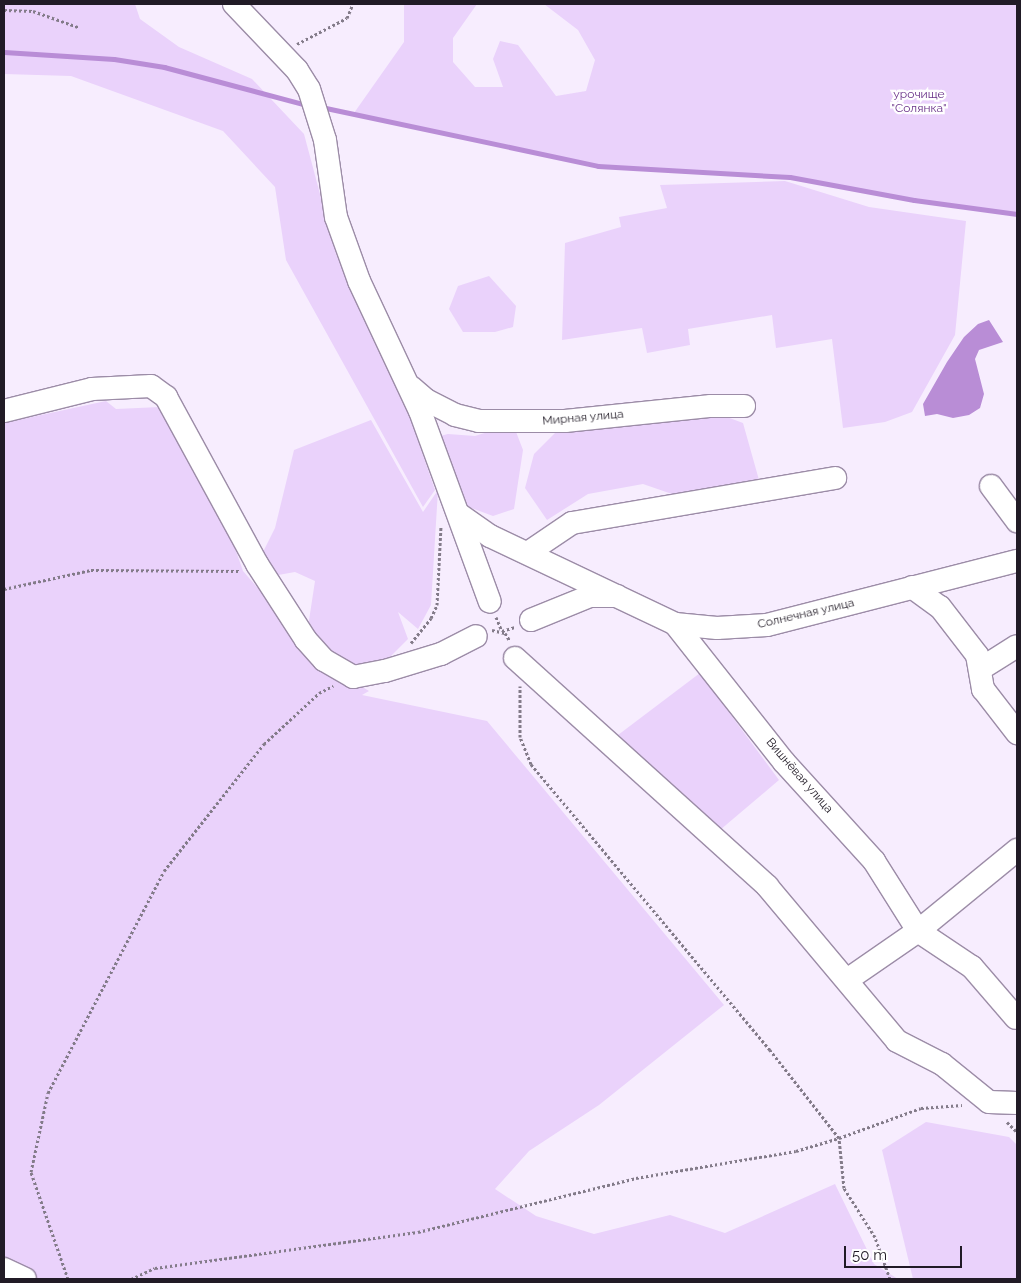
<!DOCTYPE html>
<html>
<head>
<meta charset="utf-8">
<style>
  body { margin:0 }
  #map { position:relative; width:1021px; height:1283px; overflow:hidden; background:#f7edfe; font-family:Raleway,sans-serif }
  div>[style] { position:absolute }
  .green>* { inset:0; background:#ead2fb }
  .water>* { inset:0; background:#b98dd6 }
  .stream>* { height:5px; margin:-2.5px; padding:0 2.5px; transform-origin:2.5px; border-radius:2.5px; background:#b98dd6 }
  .path>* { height:3px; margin-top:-1.5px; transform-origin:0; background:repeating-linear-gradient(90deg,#837b89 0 2.5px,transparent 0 5px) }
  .roads { filter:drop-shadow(1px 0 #9c8ca7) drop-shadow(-1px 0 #9c8ca7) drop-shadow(0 1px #9c8ca7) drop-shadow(0 -1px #9c8ca7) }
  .minor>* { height:22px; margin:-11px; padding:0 11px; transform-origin:11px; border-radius:11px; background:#fff }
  span { translate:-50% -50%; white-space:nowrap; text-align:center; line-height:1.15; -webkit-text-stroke:4.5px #fff; paint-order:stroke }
  .park-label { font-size:12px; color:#693188 }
  .street-label { font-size:12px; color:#211b26 }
  .frame { position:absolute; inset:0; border:5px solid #211b26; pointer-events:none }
  .scale { position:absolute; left:844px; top:1246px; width:118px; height:22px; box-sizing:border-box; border:2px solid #211b26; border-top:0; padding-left:6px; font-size:15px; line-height:18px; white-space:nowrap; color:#211b26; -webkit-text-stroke:4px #fff; paint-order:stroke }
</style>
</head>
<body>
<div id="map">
  <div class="green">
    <i style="clip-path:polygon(4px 4px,135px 4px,140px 19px,179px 47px,252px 79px,304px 134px,336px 254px,400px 388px,435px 490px,423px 507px,286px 260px,275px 187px,223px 131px,71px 76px,4px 74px)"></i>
    <i style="clip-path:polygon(404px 4px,477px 4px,453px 38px,453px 62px,475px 87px,503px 87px,493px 59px,500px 41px,518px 45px,556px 96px,586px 91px,595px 60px,578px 30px,544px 4px,1017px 4px,1017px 214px,914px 200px,790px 177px,598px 166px,354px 113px,404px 42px)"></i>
    <i style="clip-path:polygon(785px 181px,869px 207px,966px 221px,955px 335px,912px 412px,885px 422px,843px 428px,832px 339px,776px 348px,772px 315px,688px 329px,690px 345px,647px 353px,642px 328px,562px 340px,565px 243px,621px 227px,619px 217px,667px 208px,660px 185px)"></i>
    <i style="clip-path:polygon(489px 276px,516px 306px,513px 327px,495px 332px,463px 332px,449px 309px,458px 286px)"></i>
    <i style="clip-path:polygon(106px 401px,116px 409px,160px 407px,212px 482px,243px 571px,322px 662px,369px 691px,362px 695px,487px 721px,724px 1005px,599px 1105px,529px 1151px,495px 1189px,536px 1216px,594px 1234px,670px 1215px,725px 1233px,835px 1184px,874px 1264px,898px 1279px,4px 1279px,4px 423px)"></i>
    <i style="clip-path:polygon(716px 413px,743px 423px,759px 480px,672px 494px,643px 484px,588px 494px,547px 520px,525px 488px,534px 454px,559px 429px)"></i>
    <i style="clip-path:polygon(371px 420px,423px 512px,438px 490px,431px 605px,418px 629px,398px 612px,408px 639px,380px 667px,364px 674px,306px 640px,315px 581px,295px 572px,267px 577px,257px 564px,275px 528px,294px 450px)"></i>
    <i style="clip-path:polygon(513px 424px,523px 450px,514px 509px,493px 516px,466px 506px,436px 437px,448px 434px,475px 436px)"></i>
    <i style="clip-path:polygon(700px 673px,779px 780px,720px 830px,618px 735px)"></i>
    <i style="clip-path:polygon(926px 1122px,1009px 1137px,1017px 1145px,1017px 1279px,913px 1279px,882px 1150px)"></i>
  </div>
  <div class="water">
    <i style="clip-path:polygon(989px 320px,1003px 342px,979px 350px,975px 359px,984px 394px,980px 408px,969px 415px,953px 418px,937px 414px,925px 416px,923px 404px,947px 362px,964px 337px,978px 324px)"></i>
  </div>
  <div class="stream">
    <i style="left:4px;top:52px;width:110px;rotate:3.6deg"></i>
    <i style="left:114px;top:59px;width:51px;rotate:9.1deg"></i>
    <i style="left:164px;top:67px;width:148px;rotate:14.9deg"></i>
    <i style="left:321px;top:107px;width:283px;rotate:12deg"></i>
    <i style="left:598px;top:166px;width:192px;rotate:3.3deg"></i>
    <i style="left:790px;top:177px;width:126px;rotate:10.5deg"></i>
    <i style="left:914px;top:200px;width:104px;rotate:7.7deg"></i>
  </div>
  <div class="path">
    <i style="left:4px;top:10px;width:29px;rotate:2deg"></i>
    <i style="left:33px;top:11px;width:48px;rotate:19.6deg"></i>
    <i style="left:297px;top:44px;width:56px;rotate:-27.5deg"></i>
    <i style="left:347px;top:18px;width:15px;rotate:-67deg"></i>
    <i style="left:4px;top:589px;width:89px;rotate:-12.3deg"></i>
    <i style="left:91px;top:570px;width:149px;rotate:0.4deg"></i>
    <i style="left:496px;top:617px;width:15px;rotate:67deg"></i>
    <i style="left:502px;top:631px;width:14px;rotate:-17deg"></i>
    <i style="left:492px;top:630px;width:13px;rotate:13deg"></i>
    <i style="left:505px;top:633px;width:9px;rotate:58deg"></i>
    <i style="left:411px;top:643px;width:32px;rotate:-51deg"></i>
    <i style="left:431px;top:618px;width:14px;rotate:-65deg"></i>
    <i style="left:437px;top:605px;width:79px;rotate:-87.1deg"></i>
    <i style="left:1007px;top:1122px;width:14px;rotate:45deg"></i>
    <i style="left:68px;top:1279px;width:113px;rotate:-109.1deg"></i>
    <i style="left:31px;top:1172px;width:81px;rotate:-77.9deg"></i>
    <i style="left:48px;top:1093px;width:250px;rotate:-62.4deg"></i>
    <i style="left:164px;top:871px;width:162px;rotate:-51.8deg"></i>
    <i style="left:264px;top:744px;width:75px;rotate:-42.8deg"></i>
    <i style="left:319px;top:693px;width:16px;rotate:-27deg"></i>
    <i style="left:131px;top:1279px;width:26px;rotate:-25deg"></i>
    <i style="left:155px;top:1268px;width:265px;rotate:-7.8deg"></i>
    <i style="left:418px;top:1232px;width:225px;rotate:-13.9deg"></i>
    <i style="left:636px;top:1178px;width:162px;rotate:-9.6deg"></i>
    <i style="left:796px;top:1151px;width:45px;rotate:-16.8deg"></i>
    <i style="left:839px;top:1138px;width:112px;rotate:-128.1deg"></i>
    <i style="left:770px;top:1050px;width:373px;rotate:-129.9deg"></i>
    <i style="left:531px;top:764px;width:29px;rotate:-112deg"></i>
    <i style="left:520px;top:737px;width:51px;rotate:-90deg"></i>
    <i style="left:890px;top:1279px;width:45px;rotate:-109.7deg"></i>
    <i style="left:875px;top:1237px;width:58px;rotate:-122.3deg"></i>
    <i style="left:844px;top:1188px;width:50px;rotate:-95.7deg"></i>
    <i style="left:839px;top:1138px;width:87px;rotate:-20.1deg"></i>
    <i style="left:921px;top:1108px;width:41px;rotate:-4.2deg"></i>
  </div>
  <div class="roads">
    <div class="minor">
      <i style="left:234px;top:4px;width:91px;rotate:46.3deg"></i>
      <i style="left:297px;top:70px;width:22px;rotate:58deg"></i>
      <i style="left:309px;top:89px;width:53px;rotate:72.6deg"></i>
      <i style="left:325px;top:140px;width:78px;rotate:81.9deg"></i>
      <i style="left:336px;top:217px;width:68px;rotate:70.2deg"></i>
      <i style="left:359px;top:281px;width:144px;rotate:64.9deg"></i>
      <i style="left:420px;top:411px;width:203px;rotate:69.9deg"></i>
      <i style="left:411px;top:387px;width:20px;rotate:41deg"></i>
      <i style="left:426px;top:400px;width:33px;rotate:27deg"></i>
      <i style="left:455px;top:415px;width:25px;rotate:14deg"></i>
      <i style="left:479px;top:421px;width:86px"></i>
      <i style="left:565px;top:421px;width:147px;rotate:-5.9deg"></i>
      <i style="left:711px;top:406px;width:33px"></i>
      <i style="left:4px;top:411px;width:91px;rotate:-14deg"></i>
      <i style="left:92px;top:389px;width:59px;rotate:-2.9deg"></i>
      <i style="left:151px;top:386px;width:19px;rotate:36deg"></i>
      <i style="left:166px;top:397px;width:190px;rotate:61.4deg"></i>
      <i style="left:257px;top:564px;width:90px;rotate:57.2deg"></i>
      <i style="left:306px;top:640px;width:27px;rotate:48deg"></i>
      <i style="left:324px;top:660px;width:34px;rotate:30deg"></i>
      <i style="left:353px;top:677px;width:33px;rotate:-11deg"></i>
      <i style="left:385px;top:671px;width:59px;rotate:-16.9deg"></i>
      <i style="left:441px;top:654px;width:39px;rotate:-27deg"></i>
      <i style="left:991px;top:486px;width:44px;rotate:53.4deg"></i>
      <i style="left:460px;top:515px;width:37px;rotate:35deg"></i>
      <i style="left:490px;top:536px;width:205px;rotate:25.4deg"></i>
      <i style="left:675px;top:624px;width:42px;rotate:5.4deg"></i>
      <i style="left:717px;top:628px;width:50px;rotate:-3.4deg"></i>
      <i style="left:767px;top:625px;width:258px;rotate:-14.4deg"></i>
      <i style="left:529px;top:552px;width:52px;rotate:-34deg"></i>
      <i style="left:572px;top:523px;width:267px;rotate:-9.7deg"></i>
      <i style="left:912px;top:587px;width:34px;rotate:36deg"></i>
      <i style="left:940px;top:607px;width:61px;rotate:52.4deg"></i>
      <i style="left:977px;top:655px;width:35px;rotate:80deg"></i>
      <i style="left:983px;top:689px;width:56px;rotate:52.3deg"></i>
      <i style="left:531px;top:620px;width:64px;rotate:-22.1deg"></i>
      <i style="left:590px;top:596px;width:27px"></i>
      <i style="left:675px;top:624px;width:176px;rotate:51.7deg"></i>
      <i style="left:784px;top:762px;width:134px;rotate:47.7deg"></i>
      <i style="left:874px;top:861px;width:83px;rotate:57.8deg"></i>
      <i style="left:918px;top:931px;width:65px;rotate:33.7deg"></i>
      <i style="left:972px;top:967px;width:67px;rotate:49.2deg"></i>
      <i style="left:515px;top:658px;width:340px;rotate:42.1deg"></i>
      <i style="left:767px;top:886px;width:202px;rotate:50deg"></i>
      <i style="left:897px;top:1041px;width:51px;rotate:27.1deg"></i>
      <i style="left:942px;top:1064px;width:60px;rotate:39deg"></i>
      <i style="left:989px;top:1102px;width:28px;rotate:2deg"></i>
      <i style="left:982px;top:668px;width:41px;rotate:-32.2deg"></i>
      <i style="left:847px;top:980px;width:86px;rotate:-34.6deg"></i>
      <i style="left:918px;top:931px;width:128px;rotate:-39.3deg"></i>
      <i style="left:4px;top:1269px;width:23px;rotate:25deg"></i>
    </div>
  </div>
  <div class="park-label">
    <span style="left:919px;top:102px">урочище<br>"Солянка"</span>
  </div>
  <div class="street-label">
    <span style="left:583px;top:418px;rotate:-5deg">Мирная улица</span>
    <span style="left:806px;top:614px;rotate:-13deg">Солнечная улица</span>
    <span style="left:799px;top:776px;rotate:49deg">Вишнёвая улица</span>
  </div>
  <div class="frame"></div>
  <div class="scale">50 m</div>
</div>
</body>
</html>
